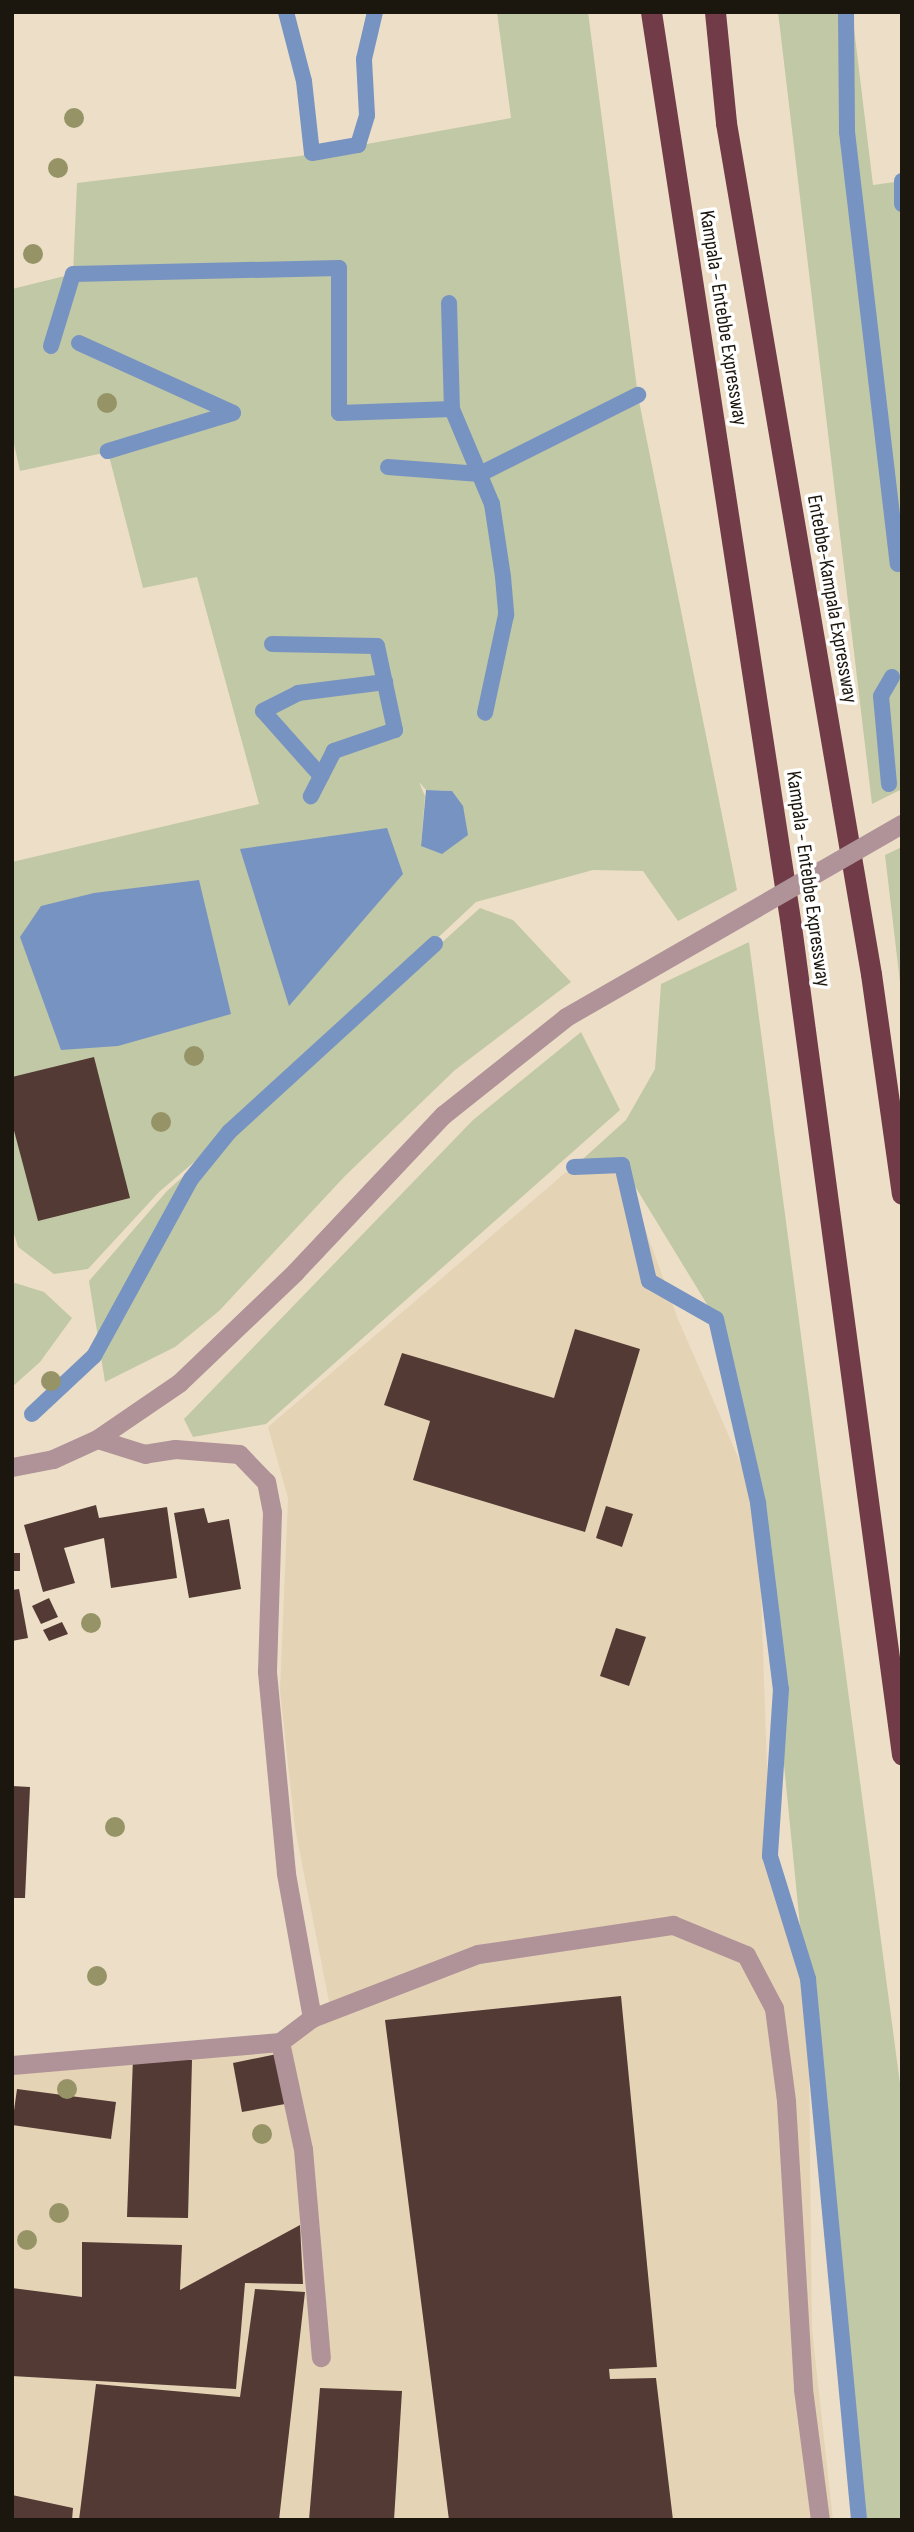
<!DOCTYPE html>
<html>
<head>
<meta charset="utf-8">
<style>
  body { margin:0 }
  #map { position:relative; width:914px; height:2532px; overflow:hidden; background:#eddfc7; font-family:"Sofia Sans Condensed",sans-serif }
  div>[style] { position:absolute }
  .built>* { inset:0; background:#e5d3b5 }
  .green>* { inset:0; background:#c1c8a5 }
  .water>* { inset:0; background:#7793c2 }
  .stream>* { height:16px; margin:-8px; padding:0 8px; transform-origin:8px; border-radius:8px; background:#7793c2 }
  .building>* { inset:0; background:#533a35 }
  .service>* { height:19px; margin:-9.5px; padding:0 9.5px; transform-origin:9.5px; border-radius:9.5px; background:#b09398 }
  .minor>* { height:19px; margin:-9.5px; padding:0 9.5px; transform-origin:9.5px; border-radius:9.5px; background:#b09398 }
  .tertiary>* { height:19px; margin:-9.5px; padding:0 9.5px; transform-origin:9.5px; border-radius:9.5px; background:#b09398 }
  .motorway>* { height:21px; margin:-10.5px; padding:0 10.5px; transform-origin:10.5px; border-radius:10.5px; background:#713b48 }
  .tertiary-bridge>* { height:19px; margin:-9.5px; padding:0 9.5px; transform-origin:9.5px; border-radius:9.5px; background:#b09398 }
  .trees>* { width:20px; height:20px; margin:-10px; border-radius:50%; background:#969467 }
  span { translate:-50% -50%; white-space:nowrap; text-align:center; line-height:1.15; -webkit-text-stroke:7px #fff; paint-order:stroke }
  .street-label { font-size:21px; color:#1c170e }
  .frame { position:absolute; inset:0; border:14px solid #1c170e; pointer-events:none }
</style>
</head>
<body>
<div id="map">
  <div class="built">
    <i style="clip-path:polygon(622px 1165px,678px 1319px,758px 1503px,770px 1856px,808px 1979px,812px 2329px,833px 2520px,12px 2520px,12px 2067px,290px 2045px,332px 2017px,295px 1828px,280px 1691px,288px 1498px,268px 1427px,566px 1172px)"></i>
  </div>
  <div class="green">
    <i style="clip-path:polygon(evenodd,497px 12px,588px 12px,638px 396px,737px 890px,678px 921px,643px 871px,593px 870px,476px 902px,249px 1115px,159px 1192px,88px 1269px,54px 1274px,18px 1247px,12px 1227px,12px 862px,259px 804px,197px 577px,143px 588px,108px 452px,20px 471px,12px 435px,12px 289px,73px 274px,77px 183px,300px 156px,511px 118px,497px 12px,419px 782px,426px 790px,452px 791px,421px 846px,425px 796px,419px 782px)"></i>
    <i style="clip-path:polygon(778px 12px,852px 12px,873px 185px,902px 181px,902px 789px,872px 804px)"></i>
    <i style="clip-path:polygon(902px 847px,902px 999px,885px 855px)"></i>
    <i style="clip-path:polygon(480px 908px,513px 920px,571px 982px,455px 1070px,345px 1176px,219px 1311px,175px 1347px,105px 1382px,89px 1281px,167px 1191px)"></i>
    <i style="clip-path:polygon(749px 942px,902px 2099px,902px 2520px,859px 2520px,758px 1503px,716px 1319px,622px 1165px,574px 1167px,626px 1120px,655px 1069px,661px 984px)"></i>
    <i style="clip-path:polygon(581px 1032px,620px 1110px,266px 1424px,193px 1437px,184px 1419px,473px 1120px)"></i>
    <i style="clip-path:polygon(12px 1282px,44px 1292px,72px 1318px,40px 1362px,12px 1387px)"></i>
  </div>
  <div class="water">
    <i style="clip-path:polygon(426px 790px,452px 791px,463px 806px,468px 835px,442px 854px,421px 846px)"></i>
    <i style="clip-path:polygon(387px 828px,403px 874px,289px 1006px,240px 849px)"></i>
    <i style="clip-path:polygon(199px 880px,231px 1014px,118px 1046px,61px 1050px,20px 937px,41px 906px,94px 893px)"></i>
  </div>
  <div class="stream">
    <i style="left:286px;top:12px;width:71px;rotate:75.4deg"></i>
    <i style="left:304px;top:81px;width:72px;rotate:83.7deg"></i>
    <i style="left:312px;top:153px;width:47px;rotate:-9.9deg"></i>
    <i style="left:358px;top:145px;width:31px;rotate:-73deg"></i>
    <i style="left:367px;top:115px;width:56px;rotate:-93.1deg"></i>
    <i style="left:364px;top:59px;width:48px;rotate:-76.8deg"></i>
    <i style="left:846px;top:12px;width:120px;rotate:89.5deg"></i>
    <i style="left:847px;top:132px;width:435px;rotate:83.3deg"></i>
    <i style="left:902px;top:181px;width:23px;rotate:90deg"></i>
    <i style="left:449px;top:303px;width:106px;rotate:88.4deg"></i>
    <i style="left:452px;top:409px;width:103px;rotate:67.2deg"></i>
    <i style="left:492px;top:504px;width:74px;rotate:81.4deg"></i>
    <i style="left:503px;top:577px;width:38px;rotate:85deg"></i>
    <i style="left:506px;top:615px;width:100px;rotate:102.1deg"></i>
    <i style="left:79px;top:343px;width:169px;rotate:24.4deg"></i>
    <i style="left:233px;top:413px;width:131px;rotate:163.1deg"></i>
    <i style="left:51px;top:346px;width:75px;rotate:-73deg"></i>
    <i style="left:73px;top:274px;width:266px;rotate:-1.3deg"></i>
    <i style="left:339px;top:268px;width:145px;rotate:90deg"></i>
    <i style="left:339px;top:413px;width:113px;rotate:-2deg"></i>
    <i style="left:388px;top:467px;width:92px;rotate:4.4deg"></i>
    <i style="left:480px;top:474px;width:177px;rotate:-26.6deg"></i>
    <i style="left:272px;top:644px;width:105px;rotate:1.1deg"></i>
    <i style="left:377px;top:646px;width:86px;rotate:77.9deg"></i>
    <i style="left:395px;top:730px;width:65px;rotate:161deg"></i>
    <i style="left:334px;top:751px;width:51px;rotate:117.1deg"></i>
    <i style="left:321px;top:776px;width:87px;rotate:-131.7deg"></i>
    <i style="left:263px;top:711px;width:39px;rotate:-27deg"></i>
    <i style="left:298px;top:693px;width:88px;rotate:-7.2deg"></i>
    <i style="left:889px;top:784px;width:88px;rotate:-95.2deg"></i>
    <i style="left:881px;top:696px;width:22px;rotate:-60deg"></i>
    <i style="left:574px;top:1167px;width:48px;rotate:-2.4deg"></i>
    <i style="left:622px;top:1165px;width:119px;rotate:76.9deg"></i>
    <i style="left:649px;top:1281px;width:77px;rotate:29.6deg"></i>
    <i style="left:716px;top:1319px;width:189px;rotate:77.1deg"></i>
    <i style="left:758px;top:1503px;width:187px;rotate:83deg"></i>
    <i style="left:781px;top:1689px;width:167px;rotate:93.8deg"></i>
    <i style="left:770px;top:1856px;width:129px;rotate:72.8deg"></i>
    <i style="left:808px;top:1979px;width:543px;rotate:84.61deg"></i>
    <i style="left:32px;top:1414px;width:85px;rotate:-43.1deg"></i>
    <i style="left:94px;top:1356px;width:202px;rotate:-61.3deg"></i>
    <i style="left:191px;top:1179px;width:60px;rotate:-51deg"></i>
    <i style="left:229px;top:1132px;width:279px;rotate:-42.4deg"></i>
  </div>
  <div class="building">
    <i style="clip-path:polygon(94px 1057px,130px 1198px,38px 1221px,12px 1123px,12px 1077px)"></i>
    <i style="clip-path:polygon(575px 1329px,640px 1349px,585px 1532px,413px 1480px,430px 1421px,384px 1405px,402px 1353px,554px 1398px)"></i>
    <i style="clip-path:polygon(96px 1505px,99px 1518px,167px 1507px,177px 1578px,111px 1588px,104px 1538px,64px 1548px,75px 1583px,43px 1592px,24px 1525px)"></i>
    <i style="clip-path:polygon(606px 1506px,633px 1514px,622px 1547px,596px 1538px)"></i>
    <i style="clip-path:polygon(204px 1508px,208px 1523px,229px 1519px,241px 1589px,189px 1598px,174px 1513px)"></i>
    <i style="clip-path:polygon(12px 1553px,20px 1553px,20px 1571px,12px 1571px)"></i>
    <i style="clip-path:polygon(19px 1589px,28px 1638px,12px 1641px,12px 1590px)"></i>
    <i style="clip-path:polygon(49px 1598px,58px 1617px,41px 1624px,32px 1606px)"></i>
    <i style="clip-path:polygon(62px 1622px,68px 1634px,49px 1641px,43px 1630px)"></i>
    <i style="clip-path:polygon(616px 1628px,646px 1637px,629px 1686px,600px 1676px)"></i>
    <i style="clip-path:polygon(12px 1786px,30px 1787px,25px 1898px,12px 1898px)"></i>
    <i style="clip-path:polygon(621px 1996px,657px 2367px,609px 2369px,610px 2379px,656px 2378px,673px 2520px,449px 2520px,385px 2020px)"></i>
    <i style="clip-path:polygon(277px 2054px,285px 2104px,242px 2112px,233px 2063px)"></i>
    <i style="clip-path:polygon(133px 2058px,192px 2060px,188px 2218px,127px 2217px)"></i>
    <i style="clip-path:polygon(17px 2089px,116px 2102px,111px 2139px,12px 2125px)"></i>
    <i style="clip-path:polygon(300px 2225px,303px 2284px,245px 2283px,236px 2389px,12px 2376px,12px 2288px,82px 2297px,82px 2242px,182px 2245px,180px 2290px)"></i>
    <i style="clip-path:polygon(255px 2289px,305px 2292px,279px 2520px,79px 2520px,96px 2384px,240px 2397px)"></i>
    <i style="clip-path:polygon(320px 2388px,402px 2391px,394px 2520px,309px 2520px)"></i>
    <i style="clip-path:polygon(12px 2495px,73px 2508px,72px 2520px,12px 2520px)"></i>
  </div>
  <div class="service">
    <i style="left:312px;top:2018px;width:178px;rotate:-21.1deg"></i>
    <i style="left:478px;top:1954px;width:197px;rotate:-8.5deg"></i>
    <i style="left:673px;top:1925px;width:79px;rotate:22.3deg"></i>
    <i style="left:746px;top:1955px;width:60px;rotate:62.2deg"></i>
    <i style="left:774px;top:2008px;width:94px;rotate:82.6deg"></i>
    <i style="left:786px;top:2101px;width:289px;rotate:86.6deg"></i>
    <i style="left:803px;top:2389px;width:132px;rotate:82.6deg"></i>
    <i style="left:280px;top:2042px;width:109px;rotate:77.9deg"></i>
    <i style="left:303px;top:2149px;width:209px;rotate:85.1deg"></i>
  </div>
  <div class="minor">
    <i style="left:12px;top:2065px;width:269px;rotate:-4.9deg"></i>
    <i style="left:280px;top:2042px;width:40px;rotate:-37deg"></i>
    <i style="left:312px;top:2018px;width:147px;rotate:-100.2deg"></i>
    <i style="left:286px;top:1873px;width:203px;rotate:-95.4deg"></i>
    <i style="left:267px;top:1671px;width:159px;rotate:-88.2deg"></i>
    <i style="left:272px;top:1512px;width:31px;rotate:-101deg"></i>
    <i style="left:266px;top:1482px;width:39px;rotate:-134deg"></i>
    <i style="left:239px;top:1454px;width:64px;rotate:-175.5deg"></i>
    <i style="left:175px;top:1449px;width:30px;rotate:171deg"></i>
    <i style="left:145px;top:1454px;width:50px;rotate:-162.6deg"></i>
  </div>
  <div class="tertiary">
    <i style="left:12px;top:1467px;width:42px;rotate:-11deg"></i>
    <i style="left:53px;top:1459px;width:48px;rotate:-24.4deg"></i>
    <i style="left:97px;top:1439px;width:99px;rotate:-34.3deg"></i>
    <i style="left:179px;top:1383px;width:161px;rotate:-43.7deg"></i>
    <i style="left:295px;top:1272px;width:216px;rotate:-46.7deg"></i>
    <i style="left:443px;top:1115px;width:157px;rotate:-38.5deg"></i>
  </div>
  <div class="motorway">
    <i style="left:651px;top:12px;width:925px;rotate:81.29deg"></i>
    <i style="left:791px;top:926px;width:836px;rotate:82.37deg"></i>
    <i style="left:715px;top:12px;width:112px;rotate:84.3deg"></i>
    <i style="left:726px;top:123px;width:863px;rotate:80.33deg"></i>
    <i style="left:871px;top:974px;width:222px;rotate:82deg"></i>
  </div>
  <div class="tertiary-bridge">
    <i style="left:566px;top:1017px;width:387px;rotate:-29.9deg"></i>
  </div>
  <div class="trees">
    <i style="left:74px;top:118px"></i>
    <i style="left:58px;top:168px"></i>
    <i style="left:33px;top:254px"></i>
    <i style="left:107px;top:403px"></i>
    <i style="left:194px;top:1056px"></i>
    <i style="left:161px;top:1122px"></i>
    <i style="left:51px;top:1381px"></i>
    <i style="left:91px;top:1623px"></i>
    <i style="left:115px;top:1827px"></i>
    <i style="left:97px;top:1976px"></i>
    <i style="left:67px;top:2089px"></i>
    <i style="left:262px;top:2134px"></i>
    <i style="left:59px;top:2213px"></i>
    <i style="left:27px;top:2240px"></i>
  </div>
  <div class="street-label">
    <span style="left:723px;top:318px;rotate:81deg">Kampala - Entebbe Expressway</span>
    <span style="left:832px;top:599px;rotate:80deg">Entebbe-Kampala Expressway</span>
    <span style="left:808px;top:879px;rotate:82deg">Kampala - Entebbe Expressway</span>
  </div>
  <div class="frame"></div>
</div>
</body>
</html>
